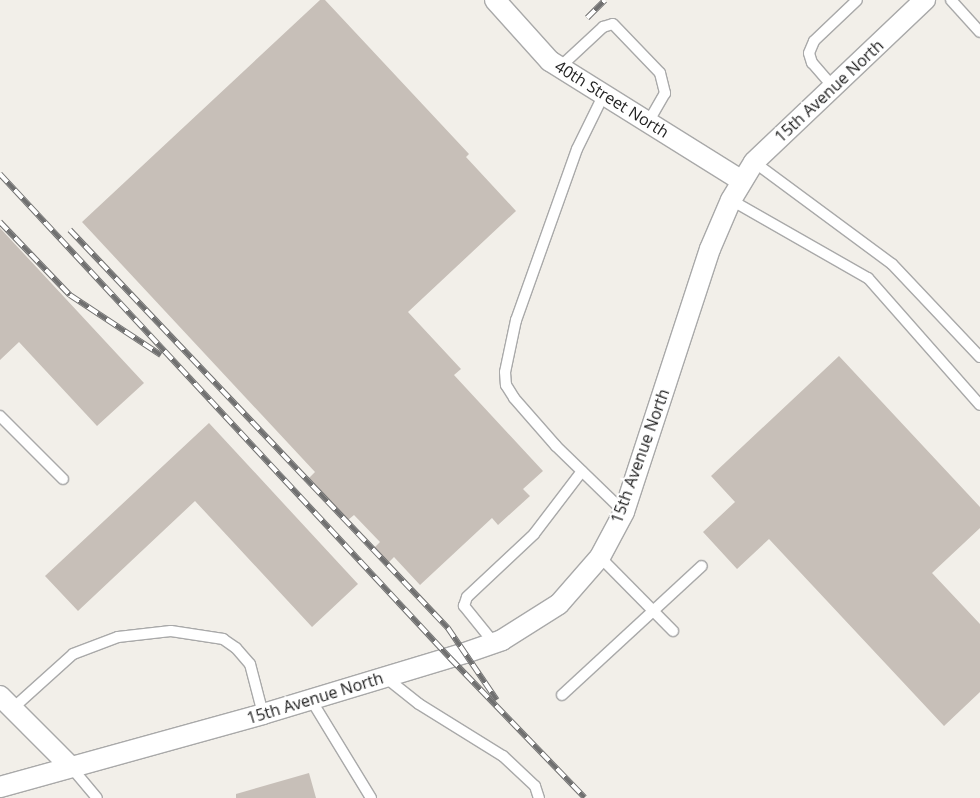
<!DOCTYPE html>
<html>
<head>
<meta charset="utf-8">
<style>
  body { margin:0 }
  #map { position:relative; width:980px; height:798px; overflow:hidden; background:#f2efe9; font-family:"Open Sans",sans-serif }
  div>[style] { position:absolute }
  .building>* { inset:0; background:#c7bfb8 }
  .roads { filter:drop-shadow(1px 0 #a9a9a9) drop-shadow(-1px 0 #a9a9a9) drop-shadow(0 1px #a9a9a9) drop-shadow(0 -1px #a9a9a9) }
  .service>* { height:10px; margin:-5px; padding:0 5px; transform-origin:5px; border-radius:5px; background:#fff }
  .minor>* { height:20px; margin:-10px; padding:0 10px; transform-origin:10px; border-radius:10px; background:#fff }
  .rail>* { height:5.5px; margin-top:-2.75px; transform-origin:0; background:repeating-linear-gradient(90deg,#fff 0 11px,#707070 0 22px); box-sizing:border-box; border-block:1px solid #707070 }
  span { translate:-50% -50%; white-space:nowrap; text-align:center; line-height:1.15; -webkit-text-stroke:4px #fff; paint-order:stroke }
  .street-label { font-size:16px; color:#222 }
</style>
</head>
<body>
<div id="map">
  <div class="building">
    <i style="clip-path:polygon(320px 0,325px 0,469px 154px,466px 157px,516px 211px,408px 312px,461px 369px,454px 375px,543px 471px,523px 489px,530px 496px,498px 525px,492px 518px,420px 585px,394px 557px,388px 563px,374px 548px,380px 542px,354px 515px,348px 520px,323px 493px,309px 478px,315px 472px,82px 222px)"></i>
    <i style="clip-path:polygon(0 228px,144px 383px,97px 426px,19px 342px,0 360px)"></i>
    <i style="clip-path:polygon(839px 356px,980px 507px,980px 528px,932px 573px,980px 624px,980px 692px,944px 726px,769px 539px,737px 569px,703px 532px,735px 502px,711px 476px)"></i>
    <i style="clip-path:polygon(209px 423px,358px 584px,312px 627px,195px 501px,78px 611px,45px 576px)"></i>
    <i style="clip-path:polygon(309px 773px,316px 798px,236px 798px,236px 794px)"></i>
  </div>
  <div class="roads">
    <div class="service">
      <i style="left:951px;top:0;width:43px;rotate:47.8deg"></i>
      <i style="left:560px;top:67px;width:59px;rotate:-42.9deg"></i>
      <i style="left:603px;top:27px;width:10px;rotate:-17deg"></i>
      <i style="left:613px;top:24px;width:68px;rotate:46.2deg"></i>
      <i style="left:660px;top:73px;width:21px;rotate:76deg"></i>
      <i style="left:665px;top:93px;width:34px;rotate:120deg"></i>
      <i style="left:834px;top:88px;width:33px;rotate:-131deg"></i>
      <i style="left:812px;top:63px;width:10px;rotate:-107deg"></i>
      <i style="left:809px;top:53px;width:13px;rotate:-67deg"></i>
      <i style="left:814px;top:41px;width:59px;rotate:-43.6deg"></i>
      <i style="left:604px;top:94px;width:61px;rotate:116.1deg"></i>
      <i style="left:577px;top:149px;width:182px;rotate:109.6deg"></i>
      <i style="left:516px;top:320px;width:53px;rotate:101.9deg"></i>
      <i style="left:505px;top:372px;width:13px;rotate:86deg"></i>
      <i style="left:506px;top:385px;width:15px;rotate:58deg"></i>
      <i style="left:514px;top:398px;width:64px;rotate:48.8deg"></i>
      <i style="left:556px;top:446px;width:95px;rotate:44.1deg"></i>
      <i style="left:754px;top:162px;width:172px;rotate:36.5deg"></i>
      <i style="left:892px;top:264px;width:128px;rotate:46.6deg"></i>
      <i style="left:731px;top:200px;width:158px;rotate:29.7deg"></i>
      <i style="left:868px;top:278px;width:169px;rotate:48.6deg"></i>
      <i style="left:0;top:416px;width:89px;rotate:45deg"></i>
      <i style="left:600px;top:557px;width:104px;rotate:45.4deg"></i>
      <i style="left:494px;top:643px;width:48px;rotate:-129deg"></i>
      <i style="left:464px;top:606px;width:9px;rotate:-72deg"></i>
      <i style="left:467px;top:597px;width:92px;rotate:-43.2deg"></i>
      <i style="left:534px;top:534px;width:79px;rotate:-52.7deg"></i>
      <i style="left:385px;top:677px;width:43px;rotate:38.5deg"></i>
      <i style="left:419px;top:704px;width:99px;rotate:31.8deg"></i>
      <i style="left:503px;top:756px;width:44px;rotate:43.2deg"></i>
      <i style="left:535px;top:786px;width:13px;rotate:72deg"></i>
      <i style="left:562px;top:695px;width:190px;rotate:-42.7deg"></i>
      <i style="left:310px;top:698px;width:117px;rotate:58.6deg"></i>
      <i style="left:12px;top:709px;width:82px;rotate:-42deg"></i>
      <i style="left:73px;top:654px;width:48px;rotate:-20.7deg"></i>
      <i style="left:118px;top:637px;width:53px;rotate:-6.5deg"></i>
      <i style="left:171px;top:631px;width:53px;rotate:8.7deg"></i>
      <i style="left:223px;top:639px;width:16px;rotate:35deg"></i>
      <i style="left:236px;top:648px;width:21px;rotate:49deg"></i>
      <i style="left:250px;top:664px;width:52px;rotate:75.4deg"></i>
      <i style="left:71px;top:767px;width:40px;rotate:50deg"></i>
    </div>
    <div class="minor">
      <i style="left:495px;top:0;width:82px;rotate:48deg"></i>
      <i style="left:550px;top:61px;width:226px;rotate:32deg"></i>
      <i style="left:0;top:696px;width:100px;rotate:45deg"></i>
      <i style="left:0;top:787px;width:273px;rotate:-15.5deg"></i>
      <i style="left:263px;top:714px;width:211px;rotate:-16.8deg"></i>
      <i style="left:465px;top:653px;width:39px;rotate:-19deg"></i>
      <i style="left:502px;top:640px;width:67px;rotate:-32.3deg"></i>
      <i style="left:559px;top:604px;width:62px;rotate:-48.9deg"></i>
      <i style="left:600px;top:557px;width:51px;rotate:-61.9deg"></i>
      <i style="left:624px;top:512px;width:277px;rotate:-71.9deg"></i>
      <i style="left:710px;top:249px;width:53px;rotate:-66.8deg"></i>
      <i style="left:731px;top:200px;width:44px;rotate:-58.8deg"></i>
      <i style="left:754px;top:162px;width:236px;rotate:-43.5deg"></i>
    </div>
  </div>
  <div class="rail">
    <i style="left:587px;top:18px;width:25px;rotate:-45deg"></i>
    <i style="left:0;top:174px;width:661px;rotate:47.08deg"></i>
    <i style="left:450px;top:658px;width:194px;rotate:46deg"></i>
    <i style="left:0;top:222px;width:101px;rotate:46.2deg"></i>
    <i style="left:70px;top:295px;width:109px;rotate:33.4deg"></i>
    <i style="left:70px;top:230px;width:549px;rotate:46.48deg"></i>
    <i style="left:448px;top:628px;width:87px;rotate:55.8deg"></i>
  </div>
  <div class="street-label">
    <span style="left:829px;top:91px;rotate:-43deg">15th Avenue North</span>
    <span style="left:612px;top:99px;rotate:32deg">40th Street North</span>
    <span style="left:640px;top:456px;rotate:-70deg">15th Avenue North</span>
    <span style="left:315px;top:698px;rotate:-17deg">15th Avenue North</span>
  </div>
</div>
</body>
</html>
